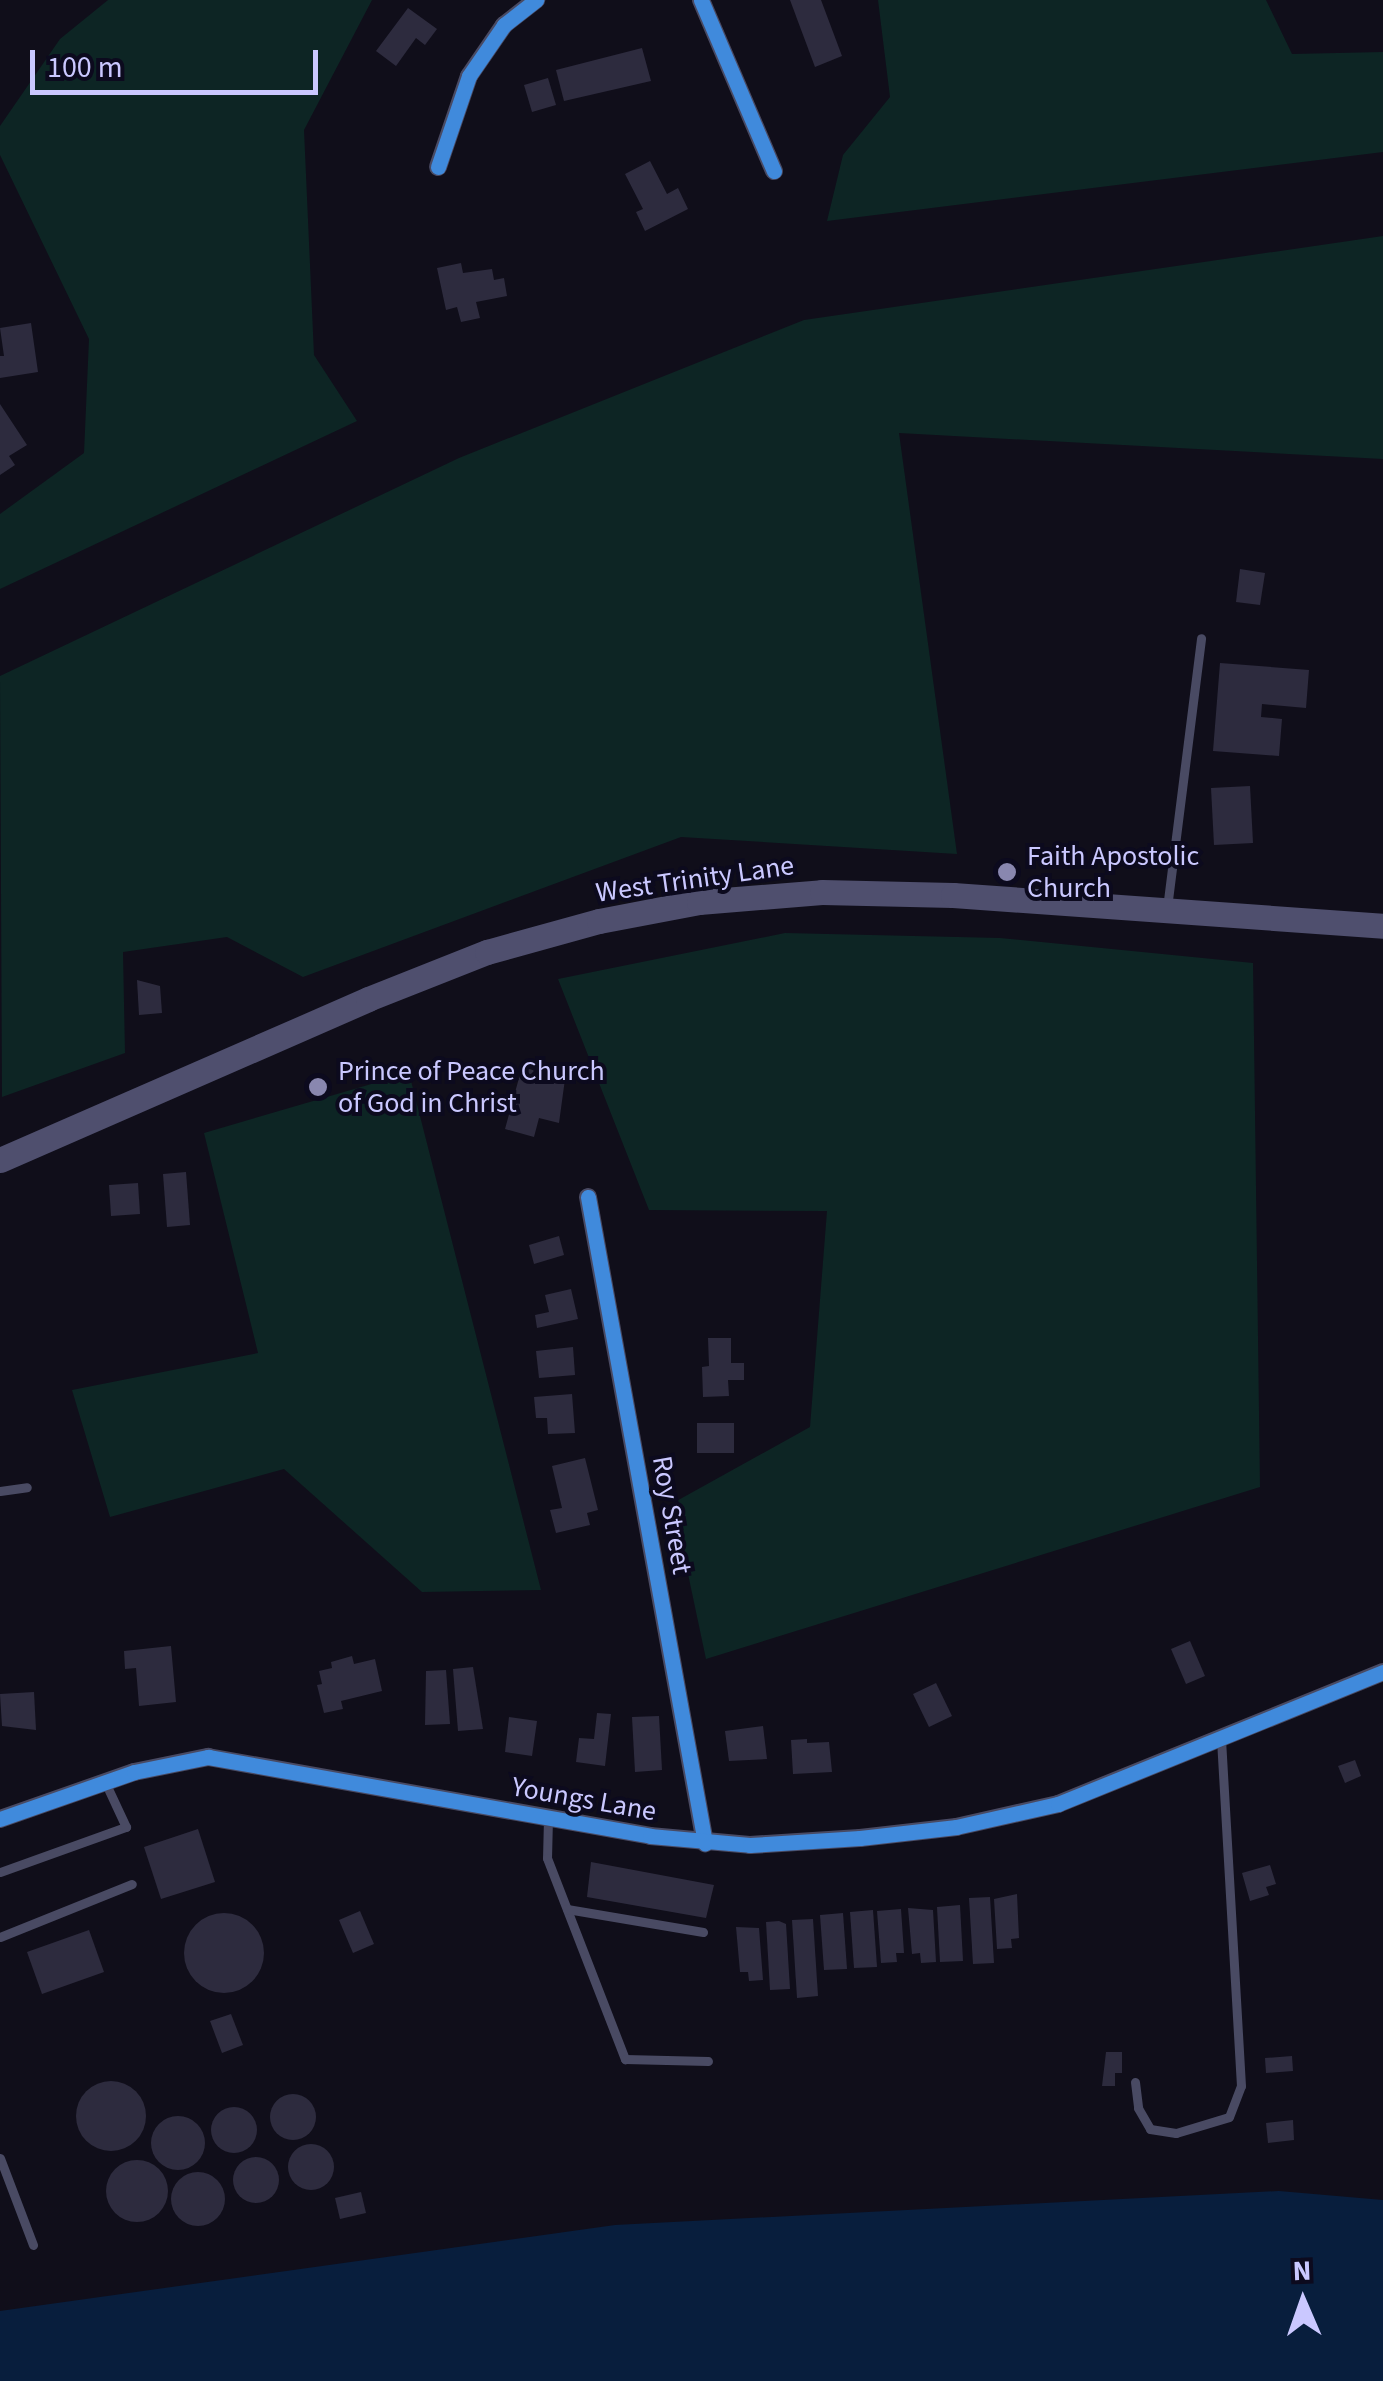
<!DOCTYPE html>
<html>
<head>
<meta charset="utf-8">
<style>
  body { margin:0 }
  #map { position:relative; width:1383px; height:2381px; overflow:hidden; background:#100e1a; font-family:"Source Sans 3",sans-serif }
  div>[style] { position:absolute }
  .green>* { inset:0; background:#0d2524 }
  .water>* { inset:0; background:#081e3d }
  .building>* { inset:0; background:#2d2b3e }
  .round { border-radius:50% }
  .service>* { height:9px; margin:-4.5px; padding:0 4.5px; transform-origin:4.5px; border-radius:4.5px; background:#494a63 }
  .minor>* { height:18px; margin:-9px; padding:0 9px; transform-origin:9px; border-radius:9px; background:#494a63 }
  .secondary>* { height:25px; margin:-12.5px; padding:0 12.5px; transform-origin:12.5px; border-radius:12.5px; background:#4f4f6e }
  .cycleway>* { height:15px; margin:-7.5px; padding:0 7.5px; transform-origin:7.5px; border-radius:7.5px; background:#408adc }
  .dots>* { width:28px; height:28px; translate:-50% -50%; box-sizing:border-box; border:5px solid #0c0a1e; border-radius:50% }
  span { translate:-50% -50%; white-space:nowrap; text-align:center; line-height:1.15; -webkit-text-stroke:8px #0c0a1e; paint-order:stroke }
  .poi-label { font-size:28px; color:#cac8ff }
  .left { translate:0 -50%; text-align:left }
  .street-label { font-size:28px; color:#cac8ff }
  .north { position:absolute; left:1253px; top:2251px; width:100px; height:100px; -webkit-text-stroke:8px #0c0a1e; paint-order:stroke; rotate:358deg; font-size:28px; font-weight:700; line-height:40px; text-align:center; color:#cac8ff }
  .north::after { content:''; display:block; margin:auto; width:35px; height:45px; background:#cac8ff; clip-path:polygon(50% 0,100% 100%,50% 72%,0 100%) }
  .scale { position:absolute; left:30px; top:50px; width:288px; height:45px; box-sizing:border-box; border:5px solid #cac8ff; border-top:0; padding-left:12px; font-size:30px; line-height:35px; white-space:nowrap; color:#cac8ff; -webkit-text-stroke:8px #0c0a1e; paint-order:stroke }
</style>
</head>
<body>
<div id="map">
  <div class="green">
    <i style="clip-path:polygon(108px 0,372px 0,304px 130px,314px 355px,357px 421px,0 589px,0 514px,84px 453px,89px 339px,0 155px,0 126px,60px 39px)"></i>
    <i style="clip-path:polygon(878px 0,1266px 0,1292px 54px,1383px 52px,1383px 152px,827px 221px,843px 155px,890px 97px)"></i>
    <i style="clip-path:polygon(1383px 236px,1383px 459px,899px 433px,957px 854px,681px 837px,303px 977px,227px 937px,123px 952px,125px 1053px,2px 1097px,0 676px,459px 458px,804px 320px)"></i>
    <i style="clip-path:polygon(785px 933px,1000px 938px,1253px 963px,1260px 1487px,706px 1659px,673px 1503px,810px 1427px,827px 1211px,649px 1210px,558px 979px)"></i>
    <i style="clip-path:polygon(409px 1073px,541px 1590px,422px 1592px,284px 1469px,110px 1517px,72px 1390px,258px 1353px,204px 1133px)"></i>
  </div>
  <div class="water">
    <i style="clip-path:polygon(1279px 2191px,1383px 2200px,1383px 2381px,0 2381px,0 2311px,615px 2225px)"></i>
  </div>
  <div class="building">
    <i style="clip-path:polygon(790px 0,821px 0,842px 56px,815px 67px)"></i>
    <i style="clip-path:polygon(408px 8px,437px 29px,425px 45px,416px 38px,396px 66px,376px 51px)"></i>
    <i style="clip-path:polygon(642px 48px,651px 81px,564px 101px,556px 70px)"></i>
    <i style="clip-path:polygon(548px 78px,556px 105px,532px 112px,524px 85px)"></i>
    <i style="clip-path:polygon(650px 161px,667px 194px,678px 188px,688px 209px,645px 231px,636px 212px,643px 209px,625px 174px)"></i>
    <i style="clip-path:polygon(461px 263px,463px 273px,492px 269px,494px 280px,504px 278px,507px 296px,476px 302px,480px 318px,461px 322px,457px 307px,446px 310px,437px 268px)"></i>
    <i style="clip-path:polygon(31px 323px,38px 372px,0 378px,0 356px,4px 356px,0 328px)"></i>
    <i style="clip-path:polygon(0 404px,27px 445px,9px 456px,15px 465px,0 475px)"></i>
    <i style="clip-path:polygon(1240px 569px,1265px 573px,1260px 605px,1236px 602px)"></i>
    <i style="clip-path:polygon(1220px 663px,1309px 670px,1306px 708px,1262px 704px,1261px 717px,1282px 719px,1279px 756px,1213px 751px)"></i>
    <i style="clip-path:polygon(1250px 786px,1253px 843px,1214px 845px,1211px 788px)"></i>
    <i style="clip-path:polygon(137px 980px,160px 986px,162px 1013px,139px 1015px)"></i>
    <i style="clip-path:polygon(522px 1067px,565px 1079px,559px 1123px,539px 1118px,534px 1137px,505px 1129px)"></i>
    <i style="clip-path:polygon(186px 1172px,190px 1225px,167px 1227px,163px 1174px)"></i>
    <i style="clip-path:polygon(138px 1183px,140px 1214px,111px 1216px,109px 1185px)"></i>
    <i style="clip-path:polygon(559px 1236px,564px 1255px,534px 1264px,529px 1245px)"></i>
    <i style="clip-path:polygon(571px 1289px,578px 1319px,537px 1328px,535px 1315px,549px 1312px,545px 1295px)"></i>
    <i style="clip-path:polygon(708px 1338px,731px 1338px,731px 1363px,744px 1363px,744px 1380px,728px 1380px,729px 1396px,703px 1397px,702px 1367px,709px 1366px)"></i>
    <i style="clip-path:polygon(573px 1347px,575px 1375px,539px 1378px,536px 1351px)"></i>
    <i style="clip-path:polygon(572px 1394px,575px 1433px,548px 1434px,547px 1418px,536px 1418px,534px 1397px)"></i>
    <i style="clip-path:polygon(697px 1423px,734px 1423px,734px 1453px,697px 1453px)"></i>
    <i style="clip-path:polygon(585px 1458px,598px 1510px,587px 1513px,590px 1525px,556px 1533px,550px 1510px,562px 1508px,552px 1466px)"></i>
    <i style="clip-path:polygon(1190px 1641px,1205px 1676px,1186px 1684px,1171px 1649px)"></i>
    <i style="clip-path:polygon(171px 1646px,176px 1702px,139px 1706px,136px 1668px,125px 1669px,124px 1651px)"></i>
    <i style="clip-path:polygon(352px 1656px,354px 1664px,375px 1659px,382px 1691px,341px 1701px,343px 1709px,324px 1713px,317px 1685px,322px 1684px,319px 1671px,332px 1668px,331px 1662px)"></i>
    <i style="clip-path:polygon(473px 1667px,483px 1729px,458px 1731px,453px 1669px)"></i>
    <i style="clip-path:polygon(446px 1670px,450px 1724px,425px 1725px,426px 1671px)"></i>
    <i style="clip-path:polygon(936px 1683px,952px 1716px,929px 1727px,913px 1694px)"></i>
    <i style="clip-path:polygon(34px 1692px,36px 1730px,2px 1726px,0 1694px)"></i>
    <i style="clip-path:polygon(597px 1713px,611px 1714px,605px 1766px,576px 1762px,579px 1738px,594px 1739px)"></i>
    <i style="clip-path:polygon(659px 1716px,662px 1770px,635px 1772px,632px 1717px)"></i>
    <i style="clip-path:polygon(509px 1717px,537px 1721px,532px 1756px,505px 1752px)"></i>
    <i style="clip-path:polygon(763px 1726px,767px 1759px,729px 1761px,725px 1731px)"></i>
    <i style="clip-path:polygon(807px 1739px,807px 1743px,829px 1742px,832px 1772px,793px 1774px,791px 1740px)"></i>
    <i style="clip-path:polygon(1355px 1760px,1361px 1776px,1345px 1783px,1338px 1766px)"></i>
    <i style="clip-path:polygon(198px 1829px,215px 1882px,161px 1899px,144px 1847px)"></i>
    <i style="clip-path:polygon(591px 1862px,714px 1885px,706px 1918px,587px 1897px)"></i>
    <i style="clip-path:polygon(1270px 1865px,1276px 1884px,1266px 1887px,1269px 1895px,1250px 1901px,1242px 1873px)"></i>
    <i style="clip-path:polygon(1017px 1894px,1019px 1938px,1011px 1939px,1012px 1948px,997px 1949px,994px 1899px)"></i>
    <i style="clip-path:polygon(990px 1897px,994px 1963px,973px 1964px,969px 1898px)"></i>
    <i style="clip-path:polygon(960px 1905px,963px 1961px,940px 1962px,937px 1907px)"></i>
    <i style="clip-path:polygon(908px 1908px,933px 1910px,936px 1962px,921px 1963px,920px 1953px,912px 1954px)"></i>
    <i style="clip-path:polygon(901px 1909px,904px 1953px,896px 1953px,897px 1962px,881px 1963px,877px 1911px)"></i>
    <i style="clip-path:polygon(873px 1910px,877px 1967px,854px 1968px,850px 1912px)"></i>
    <i style="clip-path:polygon(360px 1911px,374px 1944px,353px 1953px,339px 1920px)"></i>
    <i style="clip-path:polygon(843px 1913px,847px 1969px,824px 1970px,820px 1915px)"></i>
    <i class="round" style="left:184px;top:1913px;width:80px;height:80px"></i>
    <i style="clip-path:polygon(813px 1919px,818px 1996px,797px 1998px,792px 1920px)"></i>
    <i style="clip-path:polygon(779px 1921px,786px 1924px,790px 1989px,770px 1990px,766px 1922px)"></i>
    <i style="clip-path:polygon(736px 1927px,759px 1928px,763px 1980px,749px 1981px,748px 1972px,740px 1972px)"></i>
    <i style="clip-path:polygon(89px 1930px,104px 1972px,42px 1994px,27px 1952px)"></i>
    <i style="clip-path:polygon(231px 2014px,243px 2045px,222px 2053px,210px 2021px)"></i>
    <i style="clip-path:polygon(1106px 2052px,1122px 2052px,1122px 2073px,1115px 2073px,1115px 2086px,1102px 2086px)"></i>
    <i style="clip-path:polygon(1292px 2056px,1293px 2071px,1266px 2073px,1265px 2058px)"></i>
    <i class="round" style="left:76px;top:2081px;width:70px;height:70px"></i>
    <i class="round" style="left:270px;top:2094px;width:46px;height:46px"></i>
    <i class="round" style="left:211px;top:2107px;width:46px;height:46px"></i>
    <i class="round" style="left:151px;top:2116px;width:54px;height:54px"></i>
    <i style="clip-path:polygon(1293px 2120px,1294px 2140px,1268px 2143px,1266px 2123px)"></i>
    <i class="round" style="left:288px;top:2144px;width:46px;height:46px"></i>
    <i class="round" style="left:233px;top:2157px;width:46px;height:46px"></i>
    <i class="round" style="left:106px;top:2160px;width:62px;height:62px"></i>
    <i class="round" style="left:171px;top:2172px;width:54px;height:54px"></i>
    <i style="clip-path:polygon(361px 2192px,366px 2213px,340px 2219px,335px 2198px)"></i>
  </div>
  <div class="service">
    <i style="left:1167px;top:908px;width:272px;rotate:-82.8deg"></i>
    <i style="left:0;top:1491px;width:27px;rotate:-8deg"></i>
    <i style="left:548px;top:1818px;width:40px;rotate:91.4deg"></i>
    <i style="left:547px;top:1858px;width:216px;rotate:68.8deg"></i>
    <i style="left:625px;top:2059px;width:83px;rotate:1.4deg"></i>
    <i style="left:0;top:1872px;width:134px;rotate:-19.7deg"></i>
    <i style="left:126px;top:1827px;width:50px;rotate:-115deg"></i>
    <i style="left:567px;top:1909px;width:138px;rotate:9.6deg"></i>
    <i style="left:0;top:1937px;width:142px;rotate:-21.9deg"></i>
    <i style="left:1135px;top:2082px;width:26px;rotate:83deg"></i>
    <i style="left:1138px;top:2108px;width:24px;rotate:60deg"></i>
    <i style="left:1150px;top:2129px;width:26px;rotate:9deg"></i>
    <i style="left:1176px;top:2133px;width:55px;rotate:-16.8deg"></i>
    <i style="left:1229px;top:2117px;width:33px;rotate:-69deg"></i>
    <i style="left:1241px;top:2086px;width:349px;rotate:-93.3deg"></i>
    <i style="left:0;top:2158px;width:93px;rotate:69.2deg"></i>
  </div>
  <div class="minor">
    <i style="left:701px;top:0;width:186px;rotate:66.9deg"></i>
    <i style="left:438px;top:167px;width:96px;rotate:-71.2deg"></i>
    <i style="left:469px;top:76px;width:62px;rotate:-55.5deg"></i>
    <i style="left:504px;top:25px;width:41px;rotate:-38deg"></i>
    <i style="left:588px;top:1197px;width:657px;rotate:79.73deg"></i>
    <i style="left:0;top:1819px;width:142px;rotate:-19.3deg"></i>
    <i style="left:134px;top:1772px;width:76px;rotate:-11.5deg"></i>
    <i style="left:208px;top:1757px;width:449px;rotate:10.1deg"></i>
    <i style="left:650px;top:1836px;width:100px;rotate:5.1deg"></i>
    <i style="left:750px;top:1845px;width:110px;rotate:-3.6deg"></i>
    <i style="left:860px;top:1838px;width:97px;rotate:-6.5deg"></i>
    <i style="left:956px;top:1827px;width:105px;rotate:-12.7deg"></i>
    <i style="left:1058px;top:1804px;width:351px;rotate:-22.1deg"></i>
  </div>
  <div class="secondary">
    <i style="left:0;top:1160px;width:402px;rotate:-23.6deg"></i>
    <i style="left:368px;top:999px;width:128px;rotate:-21.6deg"></i>
    <i style="left:487px;top:952px;width:116px;rotate:-15.5deg"></i>
    <i style="left:599px;top:921px;width:102px;rotate:-10.8deg"></i>
    <i style="left:699px;top:902px;width:123px;rotate:-4.6deg"></i>
    <i style="left:822px;top:892px;width:131px;rotate:1.3deg"></i>
    <i style="left:953px;top:895px;width:431px;rotate:4.1deg"></i>
  </div>
  <div class="cycleway">
    <i style="left:701px;top:0;width:186px;rotate:66.9deg"></i>
    <i style="left:438px;top:167px;width:96px;rotate:-71.2deg"></i>
    <i style="left:469px;top:76px;width:62px;rotate:-55.5deg"></i>
    <i style="left:504px;top:25px;width:41px;rotate:-38deg"></i>
    <i style="left:588px;top:1197px;width:657px;rotate:79.73deg"></i>
    <i style="left:0;top:1819px;width:142px;rotate:-19.3deg"></i>
    <i style="left:134px;top:1772px;width:76px;rotate:-11.5deg"></i>
    <i style="left:208px;top:1757px;width:449px;rotate:10.1deg"></i>
    <i style="left:650px;top:1836px;width:100px;rotate:5.1deg"></i>
    <i style="left:750px;top:1845px;width:110px;rotate:-3.6deg"></i>
    <i style="left:860px;top:1838px;width:97px;rotate:-6.5deg"></i>
    <i style="left:956px;top:1827px;width:105px;rotate:-12.7deg"></i>
    <i style="left:1058px;top:1804px;width:351px;rotate:-22.1deg"></i>
  </div>
  <div class="dots">
    <i style="left:1007px;top:872px;background:#8987af"></i>
    <i style="left:318px;top:1087px;background:#8987af"></i>
  </div>
  <div class="poi-label">
    <span class="left" style="left:1027px;top:872px">Faith Apostolic<br>Church</span>
    <span class="left" style="left:338px;top:1087px">Prince of Peace Church<br>of God in Christ</span>
  </div>
  <div class="street-label">
    <span style="left:695px;top:879px;rotate:-8deg">West Trinity Lane</span>
    <span style="left:672px;top:1515px;rotate:80deg">Roy Street</span>
    <span style="left:584px;top:1799px;rotate:10deg">Youngs Lane</span>
  </div>
  <div class="north">N</div>
  <div class="scale">100 m</div>
</div>
</body>
</html>
